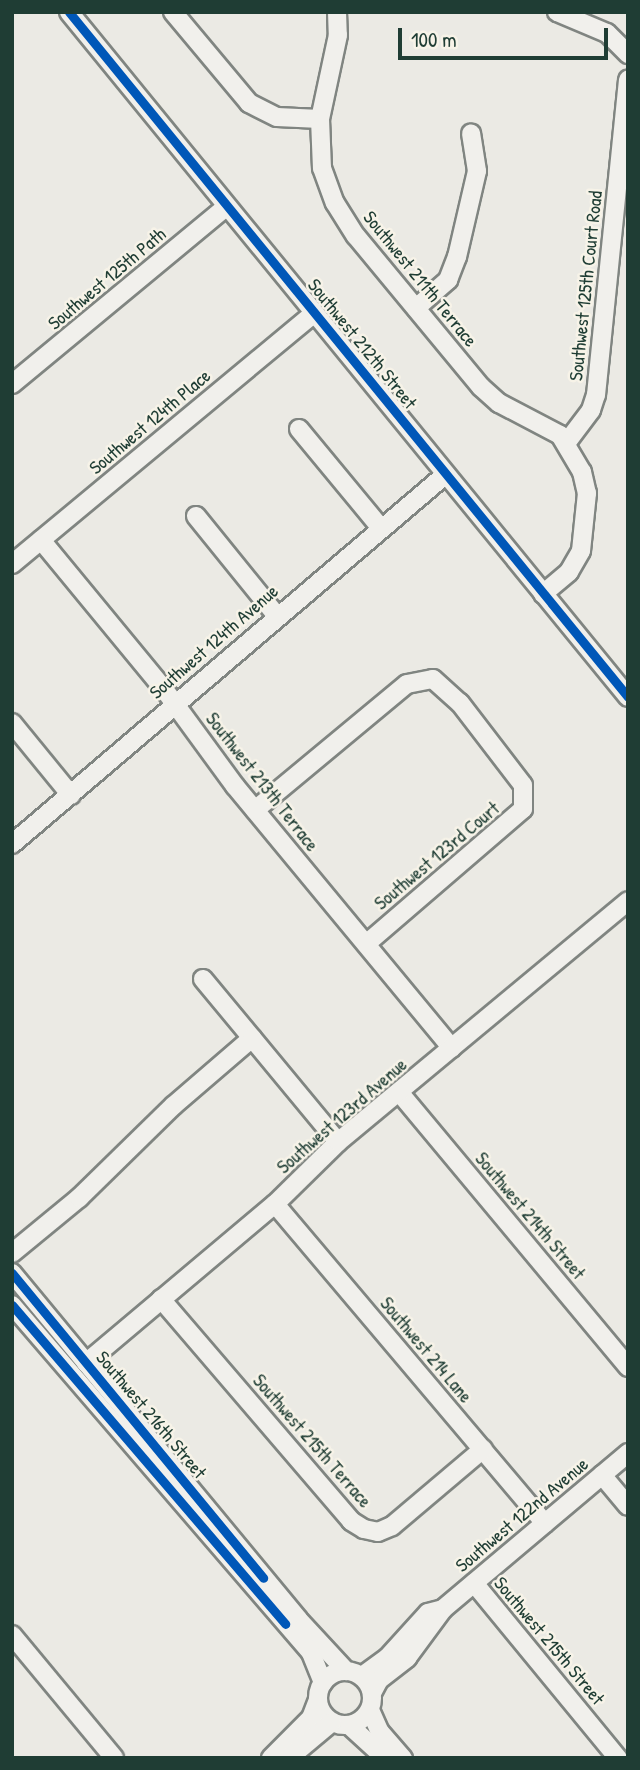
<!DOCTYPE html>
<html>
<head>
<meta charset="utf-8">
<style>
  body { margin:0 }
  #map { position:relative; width:640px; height:1770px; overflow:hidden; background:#ebeae4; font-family:"Patrick Hand",sans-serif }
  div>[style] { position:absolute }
  .roads { filter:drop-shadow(2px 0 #808581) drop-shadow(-2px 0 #808581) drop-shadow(0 2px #808581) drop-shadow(0 -2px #808581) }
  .minor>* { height:18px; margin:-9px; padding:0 9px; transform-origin:9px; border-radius:9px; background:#f1f0ec }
  .minor>.ring { margin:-9px; padding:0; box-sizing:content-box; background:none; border:18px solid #f1f0ec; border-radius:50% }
  .cycleway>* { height:9px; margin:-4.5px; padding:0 4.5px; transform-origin:4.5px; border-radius:4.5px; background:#0057b8 }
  span { translate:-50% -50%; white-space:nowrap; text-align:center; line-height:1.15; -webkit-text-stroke:5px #f7f3e8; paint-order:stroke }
  .street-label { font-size:19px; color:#1f3d34 }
  .frame { position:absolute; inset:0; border:14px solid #1f3d34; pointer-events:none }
  .scale { position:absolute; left:398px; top:28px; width:210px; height:32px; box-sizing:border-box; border:4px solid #1f3d34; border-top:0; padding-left:9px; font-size:21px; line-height:24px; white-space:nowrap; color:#1f3d34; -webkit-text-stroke:5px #f7f3e8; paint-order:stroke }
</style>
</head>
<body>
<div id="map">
  <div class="roads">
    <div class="minor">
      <i style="left:69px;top:12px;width:884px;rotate:50.78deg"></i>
      <i style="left:173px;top:12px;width:119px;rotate:50.1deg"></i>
      <i style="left:249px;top:103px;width:31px;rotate:27deg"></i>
      <i style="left:277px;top:117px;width:43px;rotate:2.7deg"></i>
      <i style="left:337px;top:12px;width:23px;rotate:88deg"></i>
      <i style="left:338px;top:35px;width:86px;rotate:102.1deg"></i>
      <i style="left:320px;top:119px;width:49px;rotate:87.7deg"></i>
      <i style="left:322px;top:168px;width:37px;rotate:70deg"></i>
      <i style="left:335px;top:203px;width:39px;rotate:58deg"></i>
      <i style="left:356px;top:236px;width:196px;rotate:50.4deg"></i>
      <i style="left:481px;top:387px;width:24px;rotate:42deg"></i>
      <i style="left:499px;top:403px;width:69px;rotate:27.7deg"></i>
      <i style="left:560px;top:435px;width:43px;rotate:59.3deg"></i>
      <i style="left:582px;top:472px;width:22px;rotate:77deg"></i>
      <i style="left:587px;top:493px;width:58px;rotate:95.9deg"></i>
      <i style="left:581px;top:551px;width:24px;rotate:120deg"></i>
      <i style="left:569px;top:572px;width:34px;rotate:140deg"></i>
      <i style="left:557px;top:12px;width:54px;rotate:22.8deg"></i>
      <i style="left:607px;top:33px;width:30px;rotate:45deg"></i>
      <i style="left:416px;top:308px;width:43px;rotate:-41.2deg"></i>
      <i style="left:448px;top:280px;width:25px;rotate:-69deg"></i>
      <i style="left:457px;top:257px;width:88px;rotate:-76.9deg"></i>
      <i style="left:477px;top:171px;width:38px;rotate:-99deg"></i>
      <i style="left:12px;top:384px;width:279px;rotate:-39.6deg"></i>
      <i style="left:299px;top:429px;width:129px;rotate:50.4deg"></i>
      <i style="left:567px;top:442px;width:40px;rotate:-53deg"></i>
      <i style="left:591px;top:410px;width:16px;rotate:-72deg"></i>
      <i style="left:596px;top:395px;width:317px;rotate:-84.2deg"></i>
      <i style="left:196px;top:516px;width:129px;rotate:51deg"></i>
      <i style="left:41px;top:540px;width:193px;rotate:50.5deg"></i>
      <i style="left:164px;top:689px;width:120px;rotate:53.8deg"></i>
      <i style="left:235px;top:786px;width:340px;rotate:50.4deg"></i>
      <i style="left:12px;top:564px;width:393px;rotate:-39.7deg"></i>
      <i style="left:12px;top:723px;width:93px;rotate:50.7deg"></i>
      <i style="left:255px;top:810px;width:197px;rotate:-39.7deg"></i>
      <i style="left:407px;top:684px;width:26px;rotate:-11deg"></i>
      <i style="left:433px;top:679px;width:36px;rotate:42deg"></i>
      <i style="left:460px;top:703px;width:103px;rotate:52.5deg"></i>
      <i style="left:523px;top:785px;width:24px;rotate:90deg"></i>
      <i style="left:523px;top:809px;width:207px;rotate:139.3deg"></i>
      <i style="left:12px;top:844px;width:569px;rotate:-40.44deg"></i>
      <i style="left:203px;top:979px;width:77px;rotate:50.3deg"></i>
      <i style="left:399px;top:1092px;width:358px;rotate:50.2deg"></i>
      <i style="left:275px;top:1204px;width:418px;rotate:49.8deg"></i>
      <i style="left:12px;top:1253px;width:87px;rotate:-39.4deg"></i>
      <i style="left:79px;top:1198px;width:132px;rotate:-44.4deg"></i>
      <i style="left:173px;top:1106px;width:104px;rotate:-40.7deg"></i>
      <i style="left:252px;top:1038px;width:135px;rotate:50.4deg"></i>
      <i style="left:12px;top:1273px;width:449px;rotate:50.4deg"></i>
      <i style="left:298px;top:1619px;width:71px;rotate:47.3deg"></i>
      <i style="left:161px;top:1299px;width:292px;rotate:49.4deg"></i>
      <i style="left:351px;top:1521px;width:15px;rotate:32deg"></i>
      <i style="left:364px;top:1529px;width:14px;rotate:12deg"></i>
      <i style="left:378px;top:1532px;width:15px;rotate:-23deg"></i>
      <i style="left:392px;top:1526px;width:119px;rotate:-40.2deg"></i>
      <i style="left:12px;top:1305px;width:459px;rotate:49.3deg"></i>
      <i style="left:311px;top:1653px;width:32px;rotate:68deg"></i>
      <i style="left:86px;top:1363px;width:247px;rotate:-40.1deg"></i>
      <i style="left:275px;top:1204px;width:88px;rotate:-44.5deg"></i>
      <i style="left:338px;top:1142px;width:377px;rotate:-39.7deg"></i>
      <i style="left:602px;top:1475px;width:40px;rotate:50deg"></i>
      <i style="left:474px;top:1583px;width:227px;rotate:50.6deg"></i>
      <i style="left:12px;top:1635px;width:160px;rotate:50.3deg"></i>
      <i class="ring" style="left:318px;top:1671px;width:36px;height:36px"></i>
      <i style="left:362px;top:1676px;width:31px;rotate:-36deg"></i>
      <i style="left:387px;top:1658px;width:61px;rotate:-47.7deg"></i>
      <i style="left:428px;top:1613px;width:16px;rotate:-15deg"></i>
      <i style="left:372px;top:1693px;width:15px;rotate:-62deg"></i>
      <i style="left:379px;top:1680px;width:36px;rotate:-38deg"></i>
      <i style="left:407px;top:1658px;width:61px;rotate:-53.7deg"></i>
      <i style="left:443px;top:1609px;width:242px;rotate:-40.1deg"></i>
      <i style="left:370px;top:1710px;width:24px;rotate:66deg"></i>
      <i style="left:380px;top:1732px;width:35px;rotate:49deg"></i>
      <i style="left:349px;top:1725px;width:49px;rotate:42.5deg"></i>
      <i style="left:271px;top:1758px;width:57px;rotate:-45deg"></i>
      <i style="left:311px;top:1718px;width:19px;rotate:-69deg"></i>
      <i style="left:289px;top:1758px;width:56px;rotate:-39.9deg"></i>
    </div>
  </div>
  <div class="cycleway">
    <i style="left:69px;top:12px;width:884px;rotate:50.78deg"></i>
    <i style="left:12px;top:1273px;width:395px;rotate:50.5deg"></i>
    <i style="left:12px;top:1305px;width:420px;rotate:49.4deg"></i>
  </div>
  <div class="street-label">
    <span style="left:107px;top:279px;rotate:-40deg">Southwest 125th Path</span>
    <span style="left:420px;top:279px;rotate:51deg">Southwest 211th Terrace</span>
    <span style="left:586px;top:286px;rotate:-84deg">Southwest 125th Court Road</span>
    <span style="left:362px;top:344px;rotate:51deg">Southwest 212th Street</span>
    <span style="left:150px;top:422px;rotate:-40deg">Southwest 124th Place</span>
    <span style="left:214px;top:642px;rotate:-41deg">Southwest 124th Avenue</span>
    <span style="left:262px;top:782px;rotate:52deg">Southwest 213th Terrace</span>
    <span style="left:437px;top:856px;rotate:-40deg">Southwest 123rd Court</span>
    <span style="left:342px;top:1116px;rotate:-41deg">Southwest 123rd Avenue</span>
    <span style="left:530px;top:1216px;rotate:50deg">Southwest 214th Street</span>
    <span style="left:426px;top:1350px;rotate:50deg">Southwest 214 Lane</span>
    <span style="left:151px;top:1415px;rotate:50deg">Southwest 216th Street</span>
    <span style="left:312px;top:1441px;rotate:49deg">Southwest 215th Terrace</span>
    <span style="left:522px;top:1515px;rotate:-40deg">Southwest 122nd Avenue</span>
    <span style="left:549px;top:1641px;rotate:50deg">Southwest 215th Street</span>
  </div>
  <div class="frame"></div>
  <div class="scale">100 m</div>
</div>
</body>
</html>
